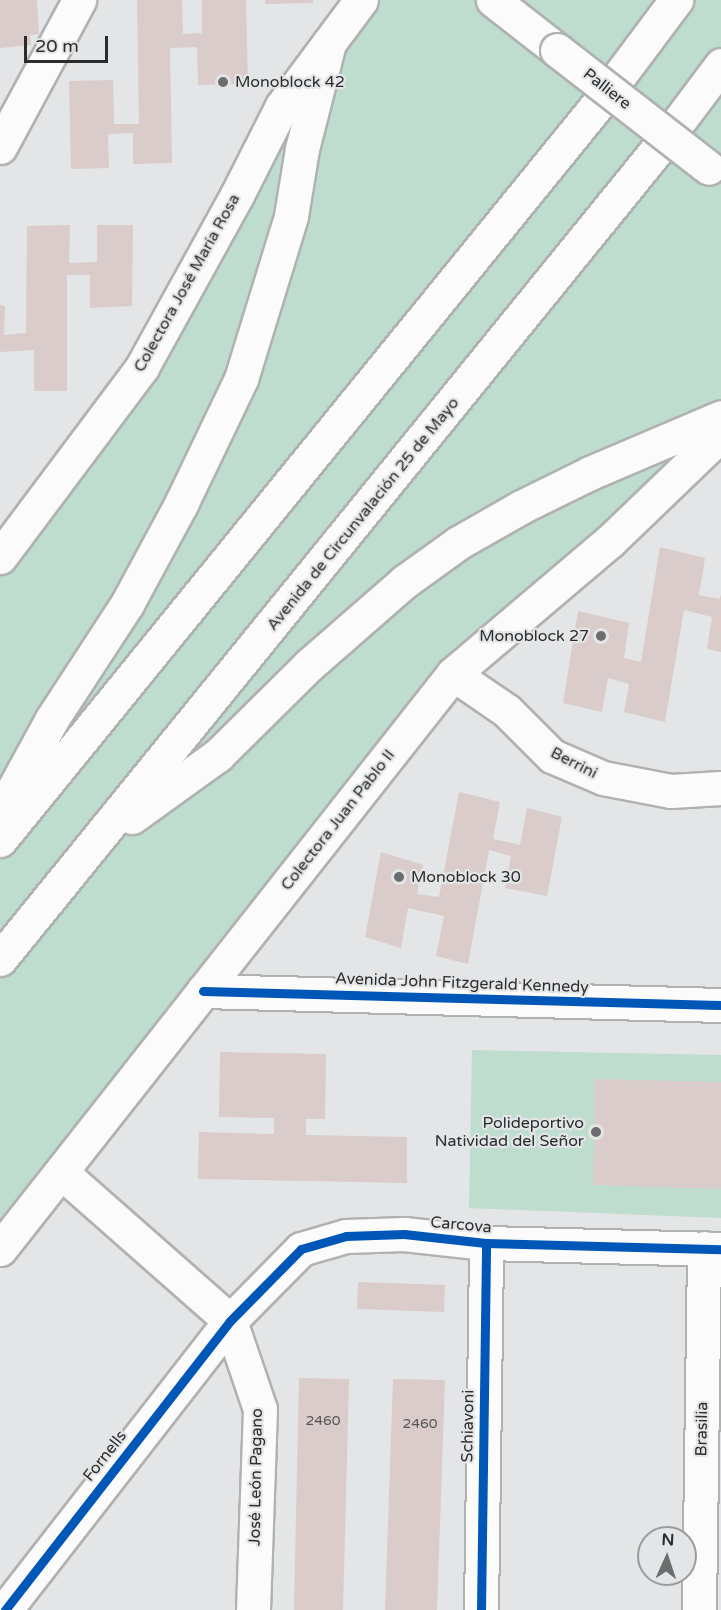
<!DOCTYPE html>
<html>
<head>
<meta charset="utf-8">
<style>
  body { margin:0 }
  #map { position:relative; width:721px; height:1610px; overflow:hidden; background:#e4e5e6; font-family:"Varela Round",sans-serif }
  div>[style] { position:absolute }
  .green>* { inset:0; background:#beddce }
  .building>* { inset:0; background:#d9ccca }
  .roads { filter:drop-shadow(2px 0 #b0b1b1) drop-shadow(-2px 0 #b0b1b1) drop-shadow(0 2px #b0b1b1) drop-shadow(0 -2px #b0b1b1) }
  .minor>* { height:33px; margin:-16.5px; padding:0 16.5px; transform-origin:16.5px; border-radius:16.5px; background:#fbfbfb }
  .major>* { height:33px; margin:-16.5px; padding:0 16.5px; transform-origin:16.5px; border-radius:16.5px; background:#fbfbfb }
  .highway>* { height:33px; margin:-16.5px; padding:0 16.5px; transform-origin:16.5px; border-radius:16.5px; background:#fbfbfb }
  .bridges { filter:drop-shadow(2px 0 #b0b1b1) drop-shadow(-2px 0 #b0b1b1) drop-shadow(0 2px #b0b1b1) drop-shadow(0 -2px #b0b1b1) }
  .minor-bridge>* { height:33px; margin:-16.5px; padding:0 16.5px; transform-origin:16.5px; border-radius:16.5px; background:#fbfbfb }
  .cycleway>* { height:9px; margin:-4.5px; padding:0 4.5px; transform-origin:4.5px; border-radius:4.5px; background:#0057b8 }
  .dots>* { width:16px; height:16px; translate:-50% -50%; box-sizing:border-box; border:3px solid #e3e5e7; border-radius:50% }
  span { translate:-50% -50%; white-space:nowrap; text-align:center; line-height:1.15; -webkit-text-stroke:4.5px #e3e5e7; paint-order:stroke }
  .number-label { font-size:14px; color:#565454 }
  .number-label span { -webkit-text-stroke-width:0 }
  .poi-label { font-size:16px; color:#2b2c2d }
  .left { translate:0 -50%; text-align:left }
  .right { translate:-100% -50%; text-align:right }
  .street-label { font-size:16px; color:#2b2c2d }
  .north { position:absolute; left:637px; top:1526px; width:60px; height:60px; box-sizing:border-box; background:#e3e5e7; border:2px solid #999b9d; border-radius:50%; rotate:3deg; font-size:16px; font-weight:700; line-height:24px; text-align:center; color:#2b2c2d }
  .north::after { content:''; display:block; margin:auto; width:21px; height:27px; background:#6c6d6e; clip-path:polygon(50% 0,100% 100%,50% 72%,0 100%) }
  .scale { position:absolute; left:24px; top:36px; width:84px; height:27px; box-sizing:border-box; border:3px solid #2b2c2d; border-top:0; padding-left:8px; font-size:18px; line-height:21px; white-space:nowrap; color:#2b2c2d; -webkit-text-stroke:4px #e3e5e7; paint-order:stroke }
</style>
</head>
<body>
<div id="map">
  <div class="green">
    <i style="clip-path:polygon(361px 0,721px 0,721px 434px,453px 674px,0 1249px,0 557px)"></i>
    <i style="clip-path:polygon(472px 1050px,721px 1055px,721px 1218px,469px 1208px)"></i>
  </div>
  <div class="building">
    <i style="clip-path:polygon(0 0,37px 0,39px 34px,30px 35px,31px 45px,0 48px)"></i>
    <i style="clip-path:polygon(137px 0,182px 0,183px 34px,202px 33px,202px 0,246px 0,248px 84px,198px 85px,197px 47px,170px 48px,172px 163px,133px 164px,133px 133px,108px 134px,109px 168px,71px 169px,69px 81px,113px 80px,114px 124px,139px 124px)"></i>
    <i style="clip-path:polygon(265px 0,313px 0,313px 3px,265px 4px)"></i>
    <i style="clip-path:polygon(70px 225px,69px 263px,97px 262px,97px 225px,133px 225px,132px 306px,90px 308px,90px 275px,67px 275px,67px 391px,34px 391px,34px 350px,0 352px,0 305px,5px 306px,4px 335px,26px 333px,27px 226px)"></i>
    <i style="clip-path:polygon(660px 547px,705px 558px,699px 595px,719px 599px,721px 595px,721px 652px,707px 649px,712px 617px,684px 610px,665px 722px,624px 712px,629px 684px,608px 678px,602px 712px,563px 703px,578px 611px,629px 623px,624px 658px,641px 662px)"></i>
    <i style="clip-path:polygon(459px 792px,500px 802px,493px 839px,520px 845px,527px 808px,562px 817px,547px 896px,505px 888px,511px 856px,489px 850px,468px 964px,436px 956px,444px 916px,408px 908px,401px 948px,365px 937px,381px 852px,423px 865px,417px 894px,439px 897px)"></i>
    <i style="clip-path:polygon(220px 1052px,326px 1054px,325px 1119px,306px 1119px,306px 1135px,407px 1137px,407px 1183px,198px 1179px,199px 1132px,274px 1134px,274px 1118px,219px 1117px)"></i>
    <i style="clip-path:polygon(595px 1079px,721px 1082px,721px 1189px,593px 1185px)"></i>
    <i style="clip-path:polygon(358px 1282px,445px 1285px,444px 1312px,357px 1309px)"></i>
    <i style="clip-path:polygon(299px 1378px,349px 1379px,343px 1610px,294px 1610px)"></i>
    <i style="clip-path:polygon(393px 1379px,445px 1380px,437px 1610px,385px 1610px)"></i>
  </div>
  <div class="roads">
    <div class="minor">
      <i style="left:493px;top:0;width:81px;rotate:38deg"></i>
      <i style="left:0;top:147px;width:167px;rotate:-61.7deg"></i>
      <i style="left:453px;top:674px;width:65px;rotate:34.4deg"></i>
      <i style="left:507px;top:711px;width:64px;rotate:45deg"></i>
      <i style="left:552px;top:756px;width:56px;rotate:23.3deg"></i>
      <i style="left:603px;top:778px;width:69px;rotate:10.8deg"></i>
      <i style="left:671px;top:791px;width:50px;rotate:-3.4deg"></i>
      <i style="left:203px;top:991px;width:518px;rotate:1.55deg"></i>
      <i style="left:61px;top:1172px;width:225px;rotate:41.4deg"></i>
      <i style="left:230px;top:1321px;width:93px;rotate:71.2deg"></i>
      <i style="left:260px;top:1409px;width:201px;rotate:92deg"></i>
      <i style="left:5px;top:1610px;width:366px;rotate:-52.1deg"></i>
      <i style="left:230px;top:1321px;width:101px;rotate:-45.4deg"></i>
      <i style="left:301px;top:1249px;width:47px;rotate:-16.1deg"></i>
      <i style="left:346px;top:1236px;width:58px;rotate:-2deg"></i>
      <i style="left:404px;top:1234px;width:82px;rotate:6.3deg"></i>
      <i style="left:486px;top:1243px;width:235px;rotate:1.5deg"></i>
      <i style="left:481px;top:1610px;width:367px;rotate:-89.2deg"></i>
      <i style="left:699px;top:1610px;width:362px;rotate:-89.2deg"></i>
    </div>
    <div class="major">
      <i style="left:0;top:557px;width:237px;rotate:-53.2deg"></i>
      <i style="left:142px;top:367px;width:196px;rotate:-61.1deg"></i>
      <i style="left:237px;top:195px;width:100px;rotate:-63.2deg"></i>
      <i style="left:282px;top:106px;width:132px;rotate:-53.3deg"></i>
      <i style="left:0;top:1249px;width:732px;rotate:-51.77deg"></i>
      <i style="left:453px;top:674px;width:206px;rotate:-40.3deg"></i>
      <i style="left:610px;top:541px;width:154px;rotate:-43.9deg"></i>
    </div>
    <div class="highway">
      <i style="left:0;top:814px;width:108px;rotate:-61.3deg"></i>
      <i style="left:52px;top:719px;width:137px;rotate:-56.9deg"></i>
      <i style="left:127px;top:604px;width:114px;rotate:-61.6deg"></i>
      <i style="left:181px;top:504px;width:139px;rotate:-64.4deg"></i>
      <i style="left:241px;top:379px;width:170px;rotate:-72.9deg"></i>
      <i style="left:291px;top:216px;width:68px;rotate:-80.7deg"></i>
      <i style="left:302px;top:149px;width:109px;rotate:-75.7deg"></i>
      <i style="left:132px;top:817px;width:106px;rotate:-35.8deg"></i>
      <i style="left:218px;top:755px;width:128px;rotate:-44.7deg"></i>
      <i style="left:309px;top:665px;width:126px;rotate:-41.1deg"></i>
      <i style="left:404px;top:582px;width:67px;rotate:-35.8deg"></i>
      <i style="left:458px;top:543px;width:73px;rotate:-29.7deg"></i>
      <i style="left:521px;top:507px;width:77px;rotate:-26.2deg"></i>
      <i style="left:590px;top:473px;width:142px;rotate:-23.1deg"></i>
      <i style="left:0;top:840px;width:950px;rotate:-50.9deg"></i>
      <i style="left:599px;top:103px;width:129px;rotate:-53.2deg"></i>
      <i style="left:0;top:959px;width:1054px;rotate:-50.93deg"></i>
      <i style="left:664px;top:141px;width:95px;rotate:-53.1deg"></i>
    </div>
  </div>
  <div class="bridges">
    <div class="minor-bridge">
      <i style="left:557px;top:50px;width:192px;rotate:37.8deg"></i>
    </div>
  </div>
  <div class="cycleway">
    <i style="left:203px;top:991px;width:518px;rotate:1.55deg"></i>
    <i style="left:5px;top:1610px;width:366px;rotate:-52.1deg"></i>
    <i style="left:230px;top:1321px;width:101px;rotate:-45.4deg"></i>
    <i style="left:301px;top:1249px;width:47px;rotate:-16.1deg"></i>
    <i style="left:346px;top:1236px;width:58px;rotate:-2deg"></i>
    <i style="left:404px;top:1234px;width:82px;rotate:6.3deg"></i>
    <i style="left:486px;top:1243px;width:235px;rotate:1.5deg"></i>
    <i style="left:481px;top:1610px;width:367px;rotate:-89.2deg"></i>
  </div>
  <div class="dots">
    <i style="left:223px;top:82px;background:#6c6d6e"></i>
    <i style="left:601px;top:636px;background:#6c6d6e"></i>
    <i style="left:399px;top:877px;background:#6c6d6e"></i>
    <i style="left:596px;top:1132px;background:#6c6d6e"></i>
  </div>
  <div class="number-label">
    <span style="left:323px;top:1421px">2460</span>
    <span style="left:420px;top:1424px">2460</span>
  </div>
  <div class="poi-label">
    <span class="left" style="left:235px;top:82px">Monoblock 42</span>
    <span class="right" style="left:589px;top:636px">Monoblock 27</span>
    <span class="left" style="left:411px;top:877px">Monoblock 30</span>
    <span class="right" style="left:584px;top:1132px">Polideportivo<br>Natividad del Señor</span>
  </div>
  <div class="street-label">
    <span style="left:607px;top:89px;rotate:38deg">Palliere</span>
    <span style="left:187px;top:283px;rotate:-61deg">Colectora José María Rosa</span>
    <span style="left:363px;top:514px;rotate:-51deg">Avenida de Circunvalación 25 de Mayo</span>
    <span style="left:574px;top:763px;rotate:27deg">Berrini</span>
    <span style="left:338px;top:820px;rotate:-52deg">Colectora Juan Pablo II</span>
    <span style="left:462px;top:983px;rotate:2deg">Avenida John Fitzgerald Kennedy</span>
    <span style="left:461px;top:1225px;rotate:5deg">Carcova</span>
    <span style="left:468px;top:1426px;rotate:-89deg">Schiavoni</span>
    <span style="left:702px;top:1429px;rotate:-89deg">Brasilia</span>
    <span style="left:105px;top:1456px;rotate:-52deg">Fornells</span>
    <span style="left:256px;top:1477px;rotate:-89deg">José León Pagano</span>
  </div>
  <div class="north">N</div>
  <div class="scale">20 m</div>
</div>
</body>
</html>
